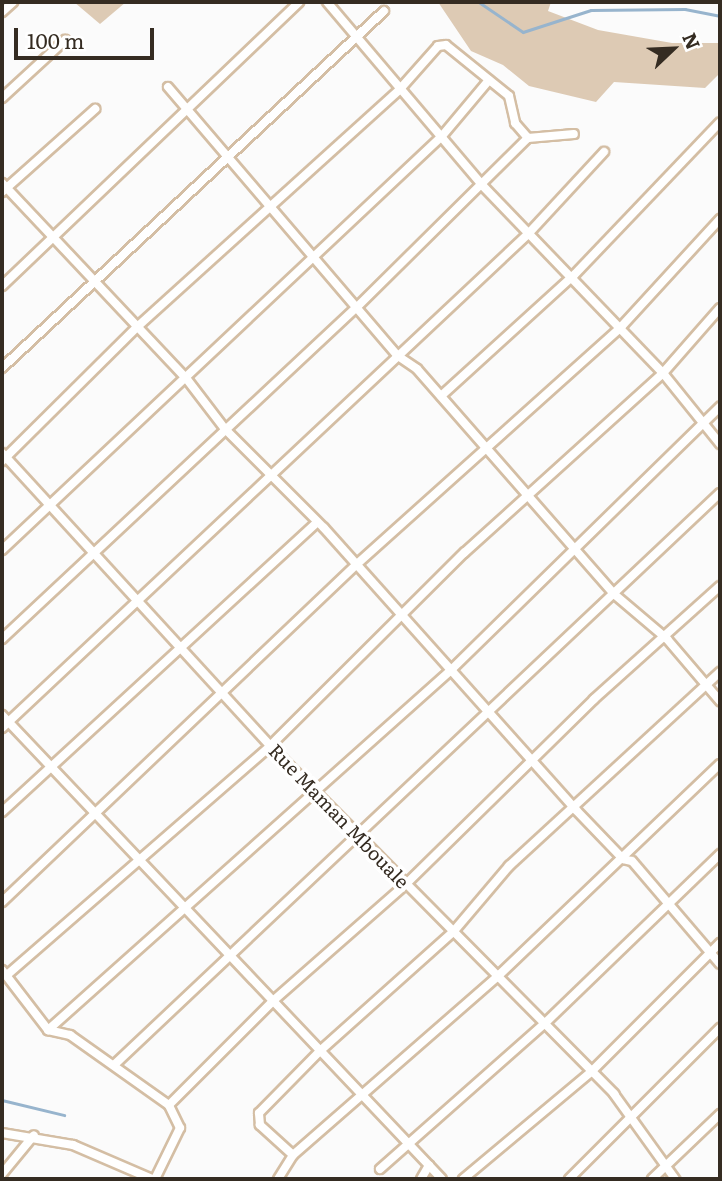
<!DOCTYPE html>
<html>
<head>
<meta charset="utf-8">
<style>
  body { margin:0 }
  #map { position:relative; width:722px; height:1181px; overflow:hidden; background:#fbfbfb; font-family:Literata,serif }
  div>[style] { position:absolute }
  .green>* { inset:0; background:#ddcab4 }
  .stream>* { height:2.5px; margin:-1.25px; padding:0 1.25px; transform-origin:1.25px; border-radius:1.25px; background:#97b4cd }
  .roads { filter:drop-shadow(2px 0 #d4bea4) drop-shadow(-2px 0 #d4bea4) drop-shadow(0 2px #d4bea4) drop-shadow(0 -2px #d4bea4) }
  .street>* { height:8px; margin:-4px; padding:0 4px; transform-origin:4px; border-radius:4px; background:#fff }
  span { translate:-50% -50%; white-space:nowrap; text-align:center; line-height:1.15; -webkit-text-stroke:7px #fff; paint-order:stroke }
  .street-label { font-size:19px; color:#352c22 }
  .frame { position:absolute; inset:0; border:4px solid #352c22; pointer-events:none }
  .north { position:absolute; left:638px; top:14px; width:70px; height:70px; -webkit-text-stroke:5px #fff; paint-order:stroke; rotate:67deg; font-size:19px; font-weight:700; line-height:28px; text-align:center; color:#352c22 }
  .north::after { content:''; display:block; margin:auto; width:24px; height:32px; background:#352c22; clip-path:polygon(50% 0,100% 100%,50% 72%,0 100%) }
  .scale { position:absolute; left:14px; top:28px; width:140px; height:32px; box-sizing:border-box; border:4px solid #352c22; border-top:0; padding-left:9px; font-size:21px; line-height:24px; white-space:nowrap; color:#352c22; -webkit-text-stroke:5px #fff; paint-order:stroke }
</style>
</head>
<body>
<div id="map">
  <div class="green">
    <i style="clip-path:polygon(74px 2px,126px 2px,100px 24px)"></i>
    <i style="clip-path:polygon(438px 2px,551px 2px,548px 11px,598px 30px,672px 43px,720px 43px,720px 73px,705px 88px,614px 82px,596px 102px,529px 86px,503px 65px,471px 51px)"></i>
  </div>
  <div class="stream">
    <i style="left:479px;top:2px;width:53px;rotate:34.3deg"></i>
    <i style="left:523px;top:32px;width:71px;rotate:-17.9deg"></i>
    <i style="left:591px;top:10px;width:94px;rotate:-0.6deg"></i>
    <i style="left:685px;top:9px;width:36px;rotate:11deg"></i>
    <i style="left:2px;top:1100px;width:64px;rotate:13.6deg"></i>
  </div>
  <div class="roads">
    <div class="street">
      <i style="left:327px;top:2px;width:240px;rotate:49.7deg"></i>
      <i style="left:482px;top:185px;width:261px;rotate:46.1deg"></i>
      <i style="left:663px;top:373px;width:91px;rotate:51.2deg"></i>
      <i style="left:2px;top:12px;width:15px;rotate:-42deg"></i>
      <i style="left:168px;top:87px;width:354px;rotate:49.5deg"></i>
      <i style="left:398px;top:356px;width:23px;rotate:34deg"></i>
      <i style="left:417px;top:369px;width:299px;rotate:48.8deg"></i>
      <i style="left:614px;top:594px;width:70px;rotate:40.3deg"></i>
      <i style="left:667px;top:639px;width:82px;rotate:49.5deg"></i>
      <i style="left:2px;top:98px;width:86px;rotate:-42.6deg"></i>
      <i style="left:2px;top:183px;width:268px;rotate:46.7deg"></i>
      <i style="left:186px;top:378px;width:64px;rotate:52.6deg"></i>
      <i style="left:225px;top:429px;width:140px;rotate:45deg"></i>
      <i style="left:324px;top:528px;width:378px;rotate:48.2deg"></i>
      <i style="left:576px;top:810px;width:68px;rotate:46.2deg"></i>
      <i style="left:623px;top:859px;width:9px;rotate:13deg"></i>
      <i style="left:632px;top:861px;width:135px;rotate:49.5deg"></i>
      <i style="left:2px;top:192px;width:125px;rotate:-41.7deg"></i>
      <i style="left:2px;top:286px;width:411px;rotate:-43.7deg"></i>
      <i style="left:2px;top:368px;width:523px;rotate:-43.06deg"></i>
      <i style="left:441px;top:396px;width:180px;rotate:-42.3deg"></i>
      <i style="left:574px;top:275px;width:211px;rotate:-46.3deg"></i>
      <i style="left:2px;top:453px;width:410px;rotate:47.5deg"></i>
      <i style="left:279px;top:755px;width:477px;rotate:45.3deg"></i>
      <i style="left:614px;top:1094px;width:105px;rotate:54.3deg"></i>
      <i style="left:2px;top:461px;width:190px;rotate:-44.8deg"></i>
      <i style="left:137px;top:327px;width:355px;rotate:-42.1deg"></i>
      <i style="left:400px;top:89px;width:57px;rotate:-48.5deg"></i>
      <i style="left:438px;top:46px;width:8px;rotate:-7deg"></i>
      <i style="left:446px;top:45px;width:81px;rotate:39deg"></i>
      <i style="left:509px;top:96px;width:28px;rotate:77deg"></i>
      <i style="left:515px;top:123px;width:20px;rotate:49deg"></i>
      <i style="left:2px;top:550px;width:604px;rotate:-43.26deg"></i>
      <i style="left:442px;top:136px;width:73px;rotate:-50deg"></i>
      <i style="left:2px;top:639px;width:485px;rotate:-43.1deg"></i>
      <i style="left:356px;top:308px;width:242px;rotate:-44.7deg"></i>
      <i style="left:528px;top:138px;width:46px;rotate:-5deg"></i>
      <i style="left:2px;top:715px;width:639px;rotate:46.52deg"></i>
      <i style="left:2px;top:728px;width:722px;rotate:-43.2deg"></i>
      <i style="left:528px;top:234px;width:112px;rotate:-47.2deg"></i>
      <i style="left:2px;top:812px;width:427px;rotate:-42.6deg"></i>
      <i style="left:2px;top:902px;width:490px;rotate:-43.6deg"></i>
      <i style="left:357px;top:564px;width:355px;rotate:-41.9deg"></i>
      <i style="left:621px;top:327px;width:147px;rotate:-47.5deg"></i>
      <i style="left:2px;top:970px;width:76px;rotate:52.5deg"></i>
      <i style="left:48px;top:1030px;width:23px;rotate:13deg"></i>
      <i style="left:70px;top:1035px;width:121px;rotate:35.3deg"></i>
      <i style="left:7px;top:975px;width:349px;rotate:-41deg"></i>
      <i style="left:270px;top:746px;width:274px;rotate:-44.9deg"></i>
      <i style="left:464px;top:553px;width:268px;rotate:-42.1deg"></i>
      <i style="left:663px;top:373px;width:86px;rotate:-48.8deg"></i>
      <i style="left:48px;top:1030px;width:539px;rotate:-41.77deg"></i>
      <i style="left:450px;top:671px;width:378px;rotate:-44.4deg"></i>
      <i style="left:114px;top:1065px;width:833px;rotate:-43.35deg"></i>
      <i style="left:2px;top:1133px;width:72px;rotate:9.6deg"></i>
      <i style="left:73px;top:1145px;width:86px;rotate:23.3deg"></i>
      <i style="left:293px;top:1155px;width:45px;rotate:-137.7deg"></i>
      <i style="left:260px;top:1125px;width:12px;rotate:-95deg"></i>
      <i style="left:259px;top:1113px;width:88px;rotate:-45.5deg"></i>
      <i style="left:321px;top:1050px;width:177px;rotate:-41.8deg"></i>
      <i style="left:453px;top:932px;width:87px;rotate:-49.7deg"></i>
      <i style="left:509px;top:866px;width:287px;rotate:-42.6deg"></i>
      <i style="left:380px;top:1169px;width:219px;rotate:-41.5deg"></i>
      <i style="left:544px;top:1024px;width:245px;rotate:-44deg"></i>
      <i style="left:2px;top:1174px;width:50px;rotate:-50.6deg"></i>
      <i style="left:155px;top:1179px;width:57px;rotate:-63.9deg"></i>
      <i style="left:180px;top:1128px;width:25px;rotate:-116deg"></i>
      <i style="left:169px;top:1105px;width:148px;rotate:-45deg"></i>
      <i style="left:274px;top:1000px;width:174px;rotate:-41.3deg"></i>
      <i style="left:405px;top:885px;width:265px;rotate:-44.5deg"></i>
      <i style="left:594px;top:699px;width:169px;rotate:-41.9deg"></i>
      <i style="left:278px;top:1179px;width:28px;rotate:-58deg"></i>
      <i style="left:293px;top:1155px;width:271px;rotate:-41.1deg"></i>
      <i style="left:497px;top:977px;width:308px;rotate:-43.7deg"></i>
      <i style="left:421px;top:1179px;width:16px;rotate:-60deg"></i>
      <i style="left:463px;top:1179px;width:168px;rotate:-39.9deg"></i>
      <i style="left:592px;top:1071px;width:181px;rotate:-45deg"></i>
      <i style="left:569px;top:1179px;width:214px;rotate:-45deg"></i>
      <i style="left:652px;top:1179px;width:94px;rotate:-43.7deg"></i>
    </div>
  </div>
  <div class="street-label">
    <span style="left:339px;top:816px;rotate:46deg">Rue Maman Mbouale</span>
  </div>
  <div class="frame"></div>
  <div class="north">N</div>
  <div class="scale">100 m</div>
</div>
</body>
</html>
